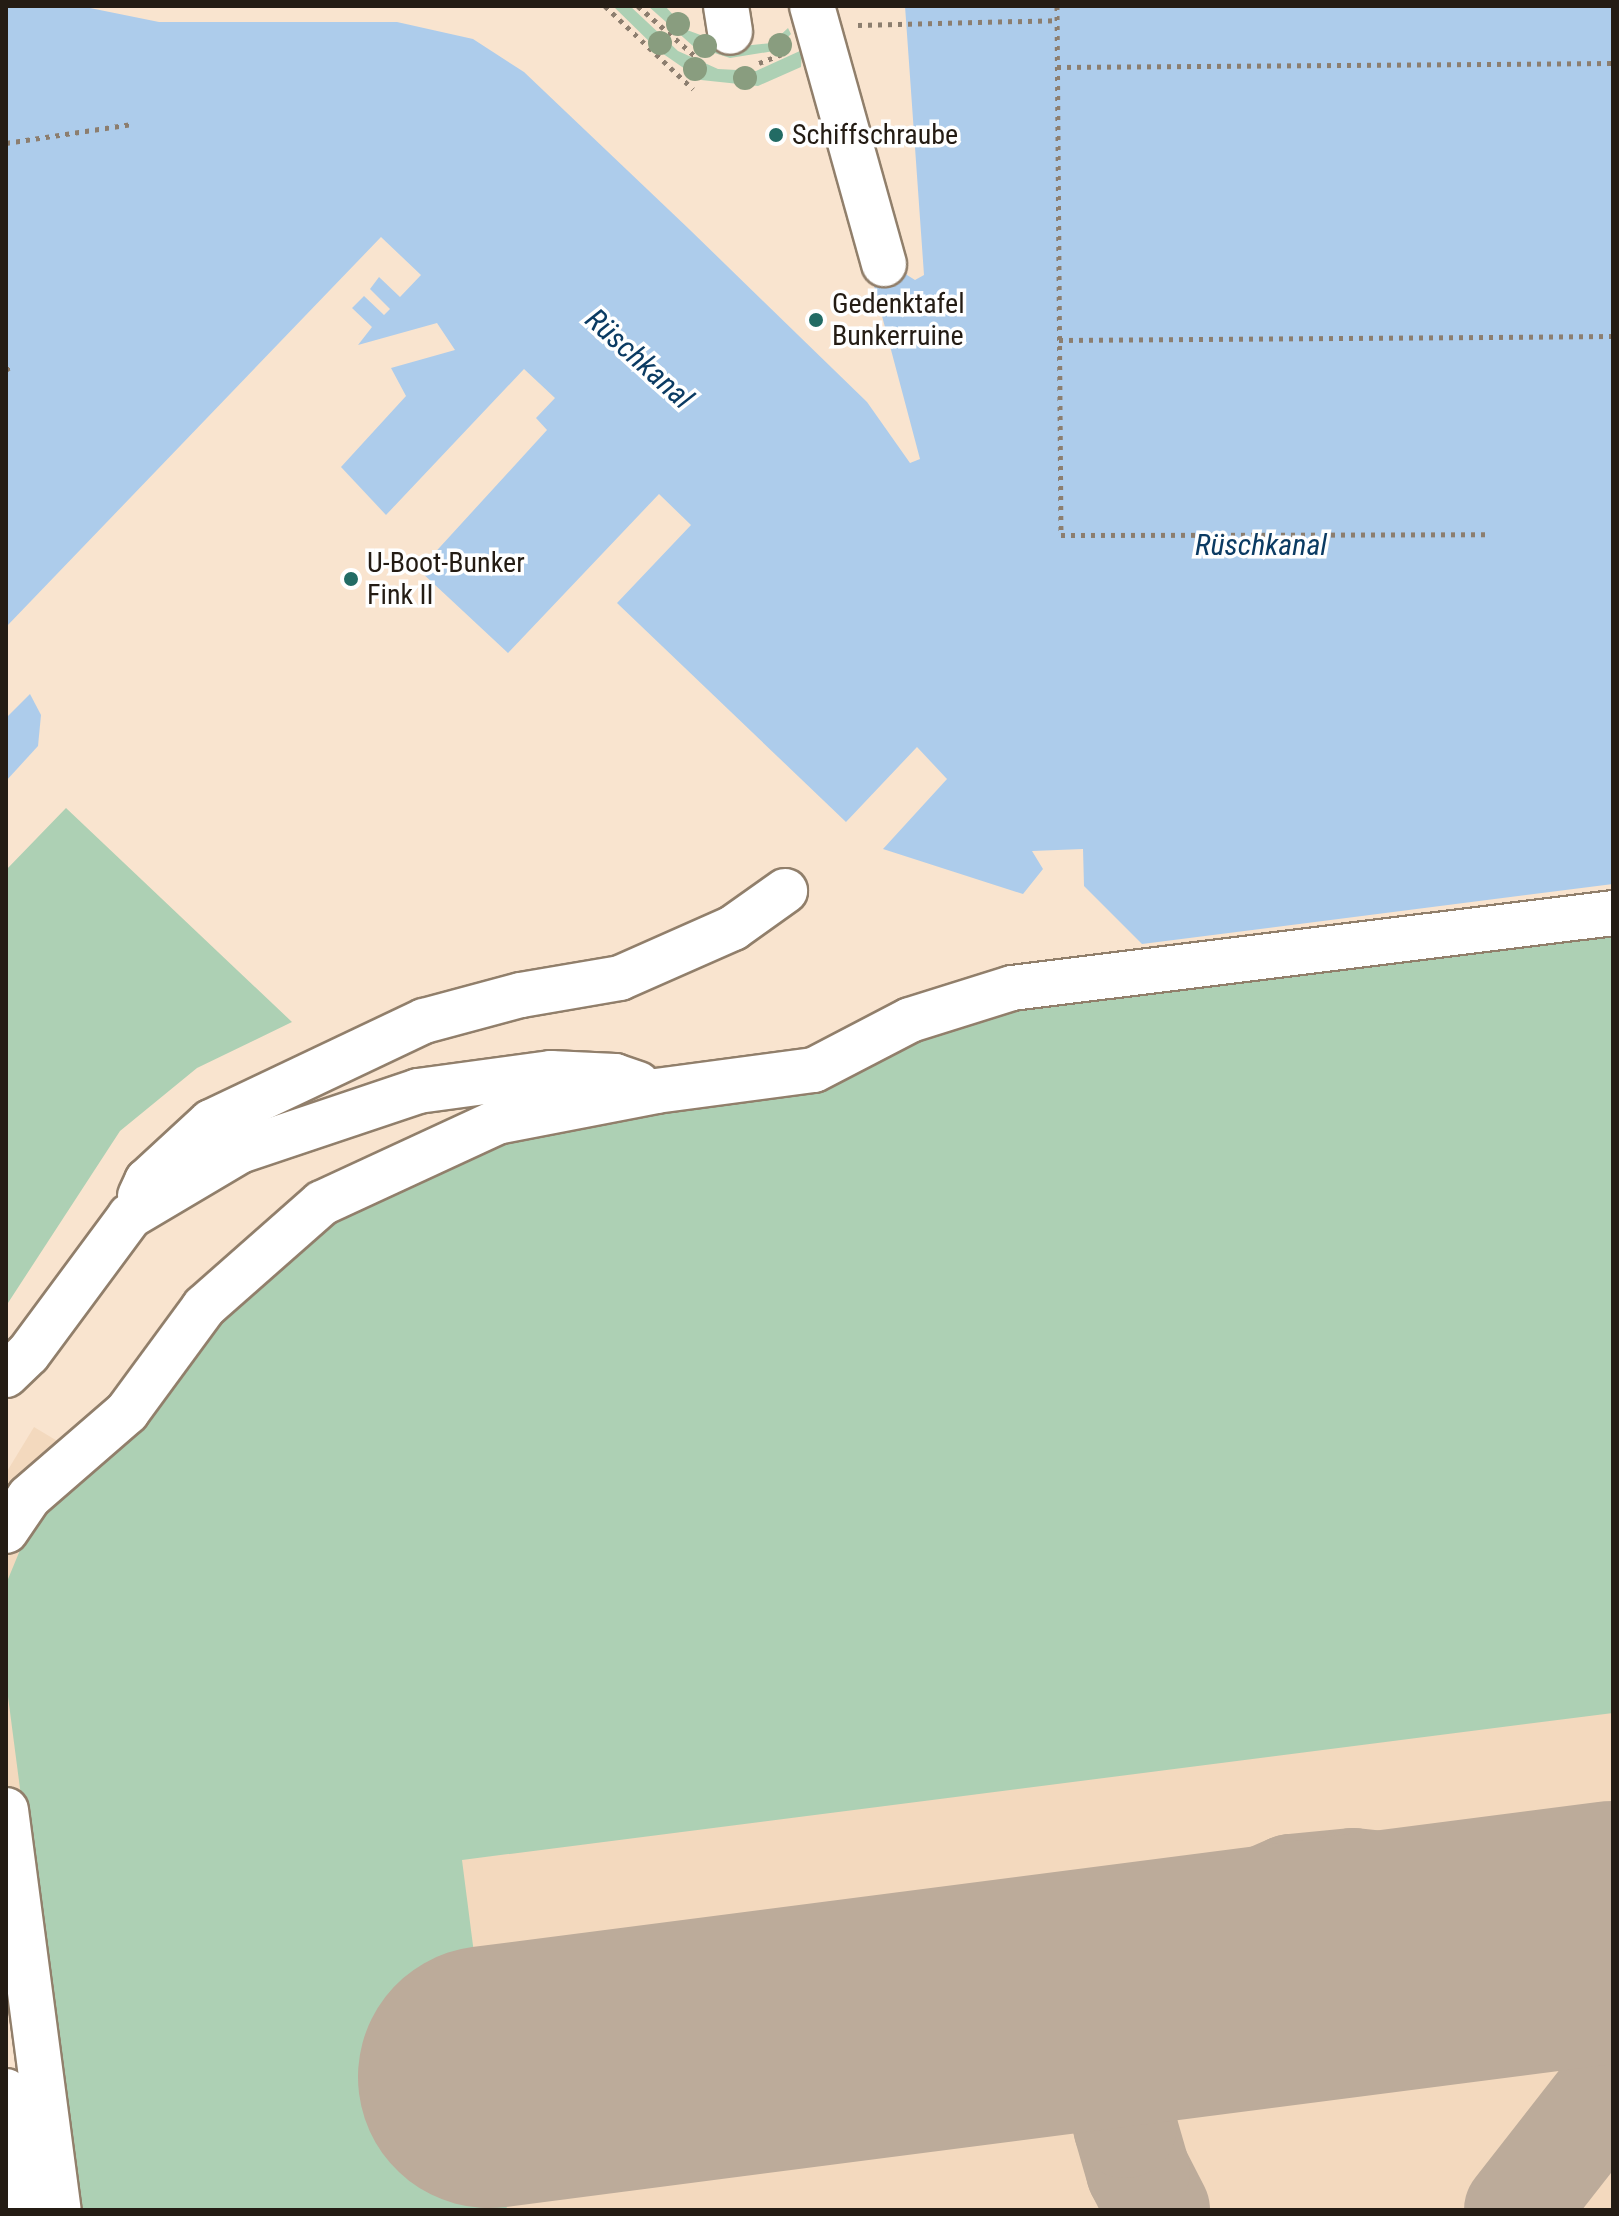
<!DOCTYPE html>
<html>
<head>
<meta charset="utf-8">
<style>
  body { margin:0 }
  #map { position:relative; width:1619px; height:2216px; overflow:hidden; background:#f9e4cf; font-family:"Roboto Condensed",sans-serif }
  div>[style] { position:absolute }
  .built>* { inset:0; background:#f3d9be }
  .green>* { inset:0; background:#add0b4 }
  .water>* { inset:0; background:#adcceb }
  .taxiway>* { height:104px; margin:-52px; padding:0 52px; transform-origin:52px; border-radius:52px; background:#bcab9a }
  .runway>* { height:262px; margin:-131px; padding:0 131px; transform-origin:131px; border-radius:131px; background:#bcab9a }
  .path>* { height:5px; margin-top:-2.5px; transform-origin:0; background:repeating-linear-gradient(90deg,#8c7e6f 0 4px,transparent 0 10px) }
  .roads { filter:drop-shadow(2px 0 #917f6b) drop-shadow(-2px 0 #917f6b) drop-shadow(0 2px #917f6b) drop-shadow(0 -2px #917f6b) }
  .minor>* { height:44px; margin:-22px; padding:0 22px; transform-origin:22px; border-radius:22px; background:#fff }
  .trees>* { width:24px; height:24px; margin:-12px; border-radius:50%; background:#899d7f }
  .dots>* { width:22px; height:22px; translate:-50% -50%; box-sizing:border-box; border:4px solid #fff; border-radius:50% }
  span { translate:-50% -50%; white-space:nowrap; text-align:center; line-height:1.15; -webkit-text-stroke:7px #fff; paint-order:stroke }
  .poi-label { font-size:28px; color:#241c14 }
  .left { translate:0 -50%; text-align:left }
  .water-label { font-size:30px; color:#0b3b63; font-style:italic }
  .frame { position:absolute; inset:0; border:8px solid #241c14; pointer-events:none }
</style>
</head>
<body>
<div id="map">
  <div class="built">
    <i style="clip-path:polygon(1613px 889px,1613px 2210px,35px 2210px,6px 1986px,6px 1473px,34px 1427px,64px 1445px,324px 1182px,381px 1149px,462px 1112px,552px 1088px,604px 1062px,700px 1067px,783px 1056px,1150px 953px,1150px 946px)"></i>
  </div>
  <div class="green">
    <i style="clip-path:polygon(613px 6px,630px 6px,678px 51px,718px 69px,756px 71px,802px 50px,801px 67px,758px 86px,701px 80px,659px 51px)"></i>
    <i style="clip-path:polygon(648px 6px,665px 6px,687px 30px,733px 47px,772px 43px,788px 28px,791px 34px,774px 51px,730px 58px,693px 46px)"></i>
    <i style="clip-path:polygon(66px 808px,292px 1022px,197px 1068px,120px 1131px,6px 1306px,6px 870px)"></i>
    <i style="clip-path:polygon(1613px 930px,1613px 1713px,462px 1860px,507px 2210px,75px 2210px,7px 1689px,6px 1584px,32px 1521px,252px 1285px,358px 1202px,520px 1134px,909px 1040px,989px 1011px)"></i>
  </div>
  <div class="water">
    <i style="clip-path:polygon(6px 6px,80px 6px,159px 22px,397px 22px,473px 39px,524px 72px,689px 229px,867px 402px,910px 463px,920px 459px,869px 267px,901px 261px,907px 275px,915px 280px,924px 275px,905px 6px,1613px 6px,1613px 884px,1142px 944px,1084px 886px,1083px 849px,1032px 851px,1043px 869px,1023px 894px,883px 849px,947px 779px,917px 747px,846px 822px,617px 603px,691px 525px,659px 494px,508px 653px,419px 570px,547px 430px,536px 418px,555px 398px,524px 369px,386px 515px,341px 467px,406px 396px,391px 368px,455px 350px,437px 323px,358px 345px,372px 327px,352px 308px,364px 296px,384px 315px,390px 309px,370px 289px,379px 277px,400px 297px,421px 275px,381px 237px,6px 627px)"></i>
    <i style="clip-path:polygon(30px 694px,41px 715px,38px 746px,6px 781px,6px 718px)"></i>
  </div>
  <div class="taxiway">
    <i style="left:1158px;top:2210px;width:44px;rotate:-117.1deg"></i>
    <i style="left:1138px;top:2171px;width:47px;rotate:-106.1deg"></i>
    <i style="left:1125px;top:2126px;width:65px;rotate:-88.2deg"></i>
    <i style="left:1127px;top:2061px;width:57px;rotate:-71.6deg"></i>
    <i style="left:1145px;top:2007px;width:48px;rotate:-57deg"></i>
    <i style="left:1171px;top:1967px;width:77px;rotate:-43.4deg"></i>
    <i style="left:1227px;top:1914px;width:70px;rotate:-23.6deg"></i>
    <i style="left:1291px;top:1886px;width:62px;rotate:-5.5deg"></i>
    <i style="left:1353px;top:1880px;width:38px;rotate:6deg"></i>
    <i style="left:1391px;top:1884px;width:88px;rotate:19.3deg"></i>
    <i style="left:1474px;top:1913px;width:101px;rotate:13.8deg"></i>
    <i style="left:1516px;top:2210px;width:157px;rotate:-52deg"></i>
  </div>
  <div class="runway">
    <i style="left:489px;top:2077px;width:1133px;rotate:-7.35deg"></i>
  </div>
  <div class="path">
    <i style="left:605px;top:6px;width:121px;rotate:43.3deg"></i>
    <i style="left:638px;top:6px;width:76px;rotate:41.3deg"></i>
    <i style="left:1057px;top:6px;width:529px;rotate:89.57deg"></i>
    <i style="left:1061px;top:535px;width:428px;rotate:-0.1deg"></i>
    <i style="left:858px;top:25px;width:199px;rotate:-1.4deg"></i>
    <i style="left:759px;top:63px;width:26px;rotate:-21deg"></i>
    <i style="left:1057px;top:67px;width:556px;rotate:-0.41deg"></i>
    <i style="left:6px;top:143px;width:126px;rotate:-8.6deg"></i>
    <i style="left:1059px;top:340px;width:554px;rotate:-0.41deg"></i>
    <i style="left:6px;top:370px;width:6px;rotate:-39deg"></i>
  </div>
  <div class="roads">
    <div class="minor">
      <i style="left:726px;top:6px;width:26px;rotate:81deg"></i>
      <i style="left:812px;top:6px;width:268px;rotate:74.4deg"></i>
      <i style="left:140px;top:1196px;width:17px;rotate:-65deg"></i>
      <i style="left:147px;top:1181px;width:87px;rotate:-42.7deg"></i>
      <i style="left:211px;top:1122px;width:236px;rotate:-25.4deg"></i>
      <i style="left:424px;top:1021px;width:100px;rotate:-15deg"></i>
      <i style="left:521px;top:995px;width:100px;rotate:-9.7deg"></i>
      <i style="left:620px;top:978px;width:124px;rotate:-23.9deg"></i>
      <i style="left:733px;top:928px;width:64px;rotate:-35.4deg"></i>
      <i style="left:6px;top:1375px;width:30px;rotate:-44deg"></i>
      <i style="left:28px;top:1354px;width:172px;rotate:-53.5deg"></i>
      <i style="left:130px;top:1216px;width:128px;rotate:-30.6deg"></i>
      <i style="left:240px;top:1151px;width:188px;rotate:-18.6deg"></i>
      <i style="left:418px;top:1091px;width:134px;rotate:-7.7deg"></i>
      <i style="left:551px;top:1073px;width:64px;rotate:2.7deg"></i>
      <i style="left:615px;top:1076px;width:24px;rotate:19deg"></i>
      <i style="left:6px;top:1531px;width:41px;rotate:-55.9deg"></i>
      <i style="left:29px;top:1497px;width:130px;rotate:-40.9deg"></i>
      <i style="left:127px;top:1412px;width:130px;rotate:-53.7deg"></i>
      <i style="left:204px;top:1307px;width:157px;rotate:-41.4deg"></i>
      <i style="left:322px;top:1203px;width:193px;rotate:-24.8deg"></i>
      <i style="left:497px;top:1122px;width:162px;rotate:-11deg"></i>
      <i style="left:656px;top:1091px;width:159px;rotate:-7.6deg"></i>
      <i style="left:814px;top:1070px;width:108px;rotate:-27.5deg"></i>
      <i style="left:910px;top:1020px;width:107px;rotate:-17.4deg"></i>
      <i style="left:1012px;top:988px;width:606px;rotate:-7.11deg"></i>
      <i style="left:6px;top:1810px;width:403px;rotate:82.5deg"></i>
      <i style="left:6px;top:2091px;width:120px;rotate:82.3deg"></i>
    </div>
  </div>
  <div class="trees">
    <i style="left:678px;top:24px"></i>
    <i style="left:660px;top:43px"></i>
    <i style="left:780px;top:45px"></i>
    <i style="left:705px;top:46px"></i>
    <i style="left:695px;top:69px"></i>
    <i style="left:745px;top:78px"></i>
  </div>
  <div class="dots">
    <i style="left:776px;top:135px;background:#226b64"></i>
    <i style="left:816px;top:320px;background:#226b64"></i>
    <i style="left:351px;top:579px;background:#226b64"></i>
  </div>
  <div class="poi-label">
    <span class="left" style="left:792px;top:135px">Schiffschraube</span>
    <span class="left" style="left:832px;top:320px">Gedenktafel<br>Bunkerruine</span>
    <span class="left" style="left:367px;top:579px">U-Boot-Bunker<br>Fink II</span>
  </div>
  <div class="water-label">
    <span style="left:639px;top:359px;rotate:42deg">Rüschkanal</span>
    <span style="left:1261px;top:545px">Rüschkanal</span>
  </div>
  <div class="frame"></div>
</div>
</body>
</html>
